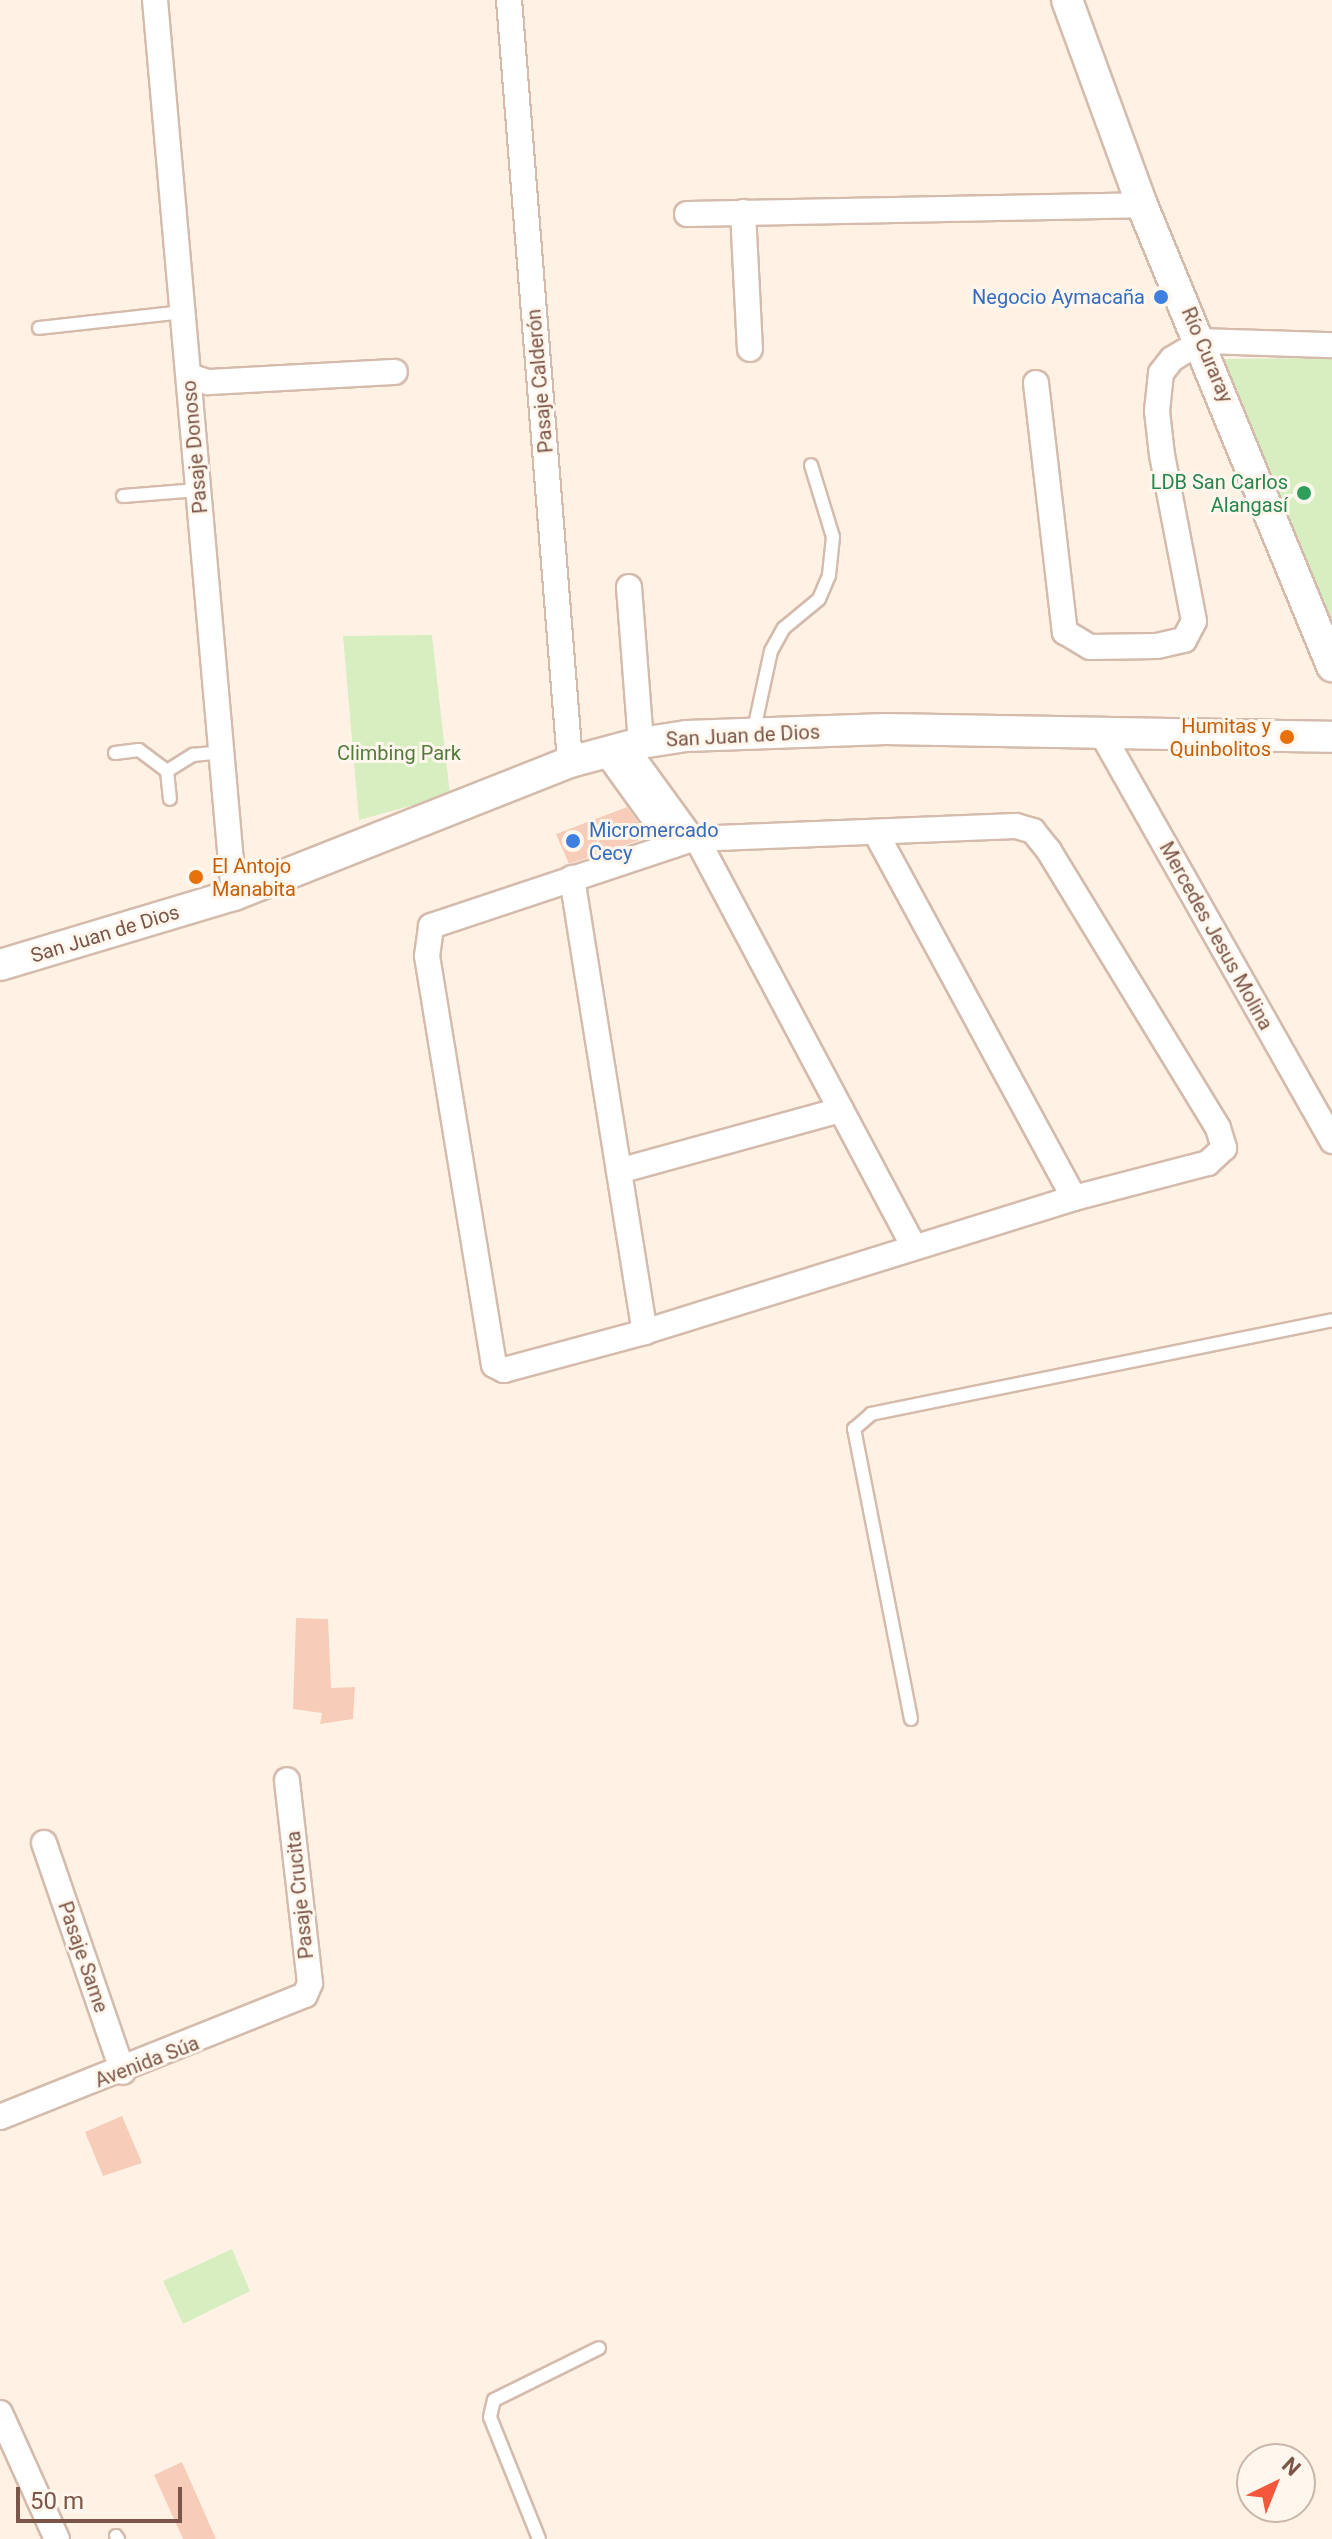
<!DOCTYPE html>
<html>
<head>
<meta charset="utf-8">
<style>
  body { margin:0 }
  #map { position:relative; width:1332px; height:2539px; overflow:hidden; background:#fff2e5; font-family:Roboto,sans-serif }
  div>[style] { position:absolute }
  .green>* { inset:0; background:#d7eec1 }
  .building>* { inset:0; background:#f7cdb9 }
  .roads { filter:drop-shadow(2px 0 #d4bbac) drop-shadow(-2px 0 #d4bbac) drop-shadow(0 2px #d4bbac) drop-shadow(0 -2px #d4bbac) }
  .service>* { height:12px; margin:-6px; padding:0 6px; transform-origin:6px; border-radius:6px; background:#fff }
  .minor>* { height:24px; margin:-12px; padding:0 12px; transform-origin:12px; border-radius:12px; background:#fff }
  .tertiary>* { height:30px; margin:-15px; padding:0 15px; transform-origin:15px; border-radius:15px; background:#fff }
  .dots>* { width:22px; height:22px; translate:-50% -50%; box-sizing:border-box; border:4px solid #fff7ed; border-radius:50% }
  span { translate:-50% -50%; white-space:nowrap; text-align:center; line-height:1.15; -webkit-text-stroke:6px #fff7ed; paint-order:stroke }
  .shop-label { font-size:20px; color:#366cbe }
  .right { translate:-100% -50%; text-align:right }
  .left { translate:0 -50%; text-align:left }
  .street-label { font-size:20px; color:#7b5547 }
  .leisure-label { font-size:20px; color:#27864d }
  .food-label { font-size:20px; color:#c56008 }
  .park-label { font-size:20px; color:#537b3b }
  .north { position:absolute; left:1236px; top:2443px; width:80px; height:80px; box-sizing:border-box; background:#fff7ed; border:2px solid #cab6ab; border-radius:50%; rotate:43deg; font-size:22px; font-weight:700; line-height:32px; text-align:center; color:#7b5547 }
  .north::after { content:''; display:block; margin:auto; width:28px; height:36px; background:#f5573d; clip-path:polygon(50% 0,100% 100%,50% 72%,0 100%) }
  .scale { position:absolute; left:16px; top:2487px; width:166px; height:36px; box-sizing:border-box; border:4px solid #7b5547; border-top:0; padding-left:10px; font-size:24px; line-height:28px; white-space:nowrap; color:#7b5547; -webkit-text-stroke:6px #fff7ed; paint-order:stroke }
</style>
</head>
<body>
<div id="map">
  <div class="green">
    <i style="clip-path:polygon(1332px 358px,1332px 626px,1222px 359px)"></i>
    <i style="clip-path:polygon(432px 635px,450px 795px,359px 820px,343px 636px)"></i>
    <i style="clip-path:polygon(232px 2249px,250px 2291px,183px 2324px,163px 2281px)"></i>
  </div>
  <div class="building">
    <i style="clip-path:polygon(627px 807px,649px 837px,569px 864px,556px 834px)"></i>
    <i style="clip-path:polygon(296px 1618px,328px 1619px,331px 1688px,355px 1687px,353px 1719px,320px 1724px,322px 1713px,293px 1709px)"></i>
    <i style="clip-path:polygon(122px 2116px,142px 2163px,103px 2176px,85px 2132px)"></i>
    <i style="clip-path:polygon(182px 2462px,216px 2539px,183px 2539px,154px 2475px)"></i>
  </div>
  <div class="roads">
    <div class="service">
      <i style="left:39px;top:328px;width:146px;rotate:-6.3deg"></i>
      <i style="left:123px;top:496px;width:75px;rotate:-4.6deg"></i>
      <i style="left:753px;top:734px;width:85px;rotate:-77.8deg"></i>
      <i style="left:771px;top:651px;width:26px;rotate:-61deg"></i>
      <i style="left:784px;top:628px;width:45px;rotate:-39.6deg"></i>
      <i style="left:819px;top:599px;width:26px;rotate:-67deg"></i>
      <i style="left:829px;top:575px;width:38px;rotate:-84deg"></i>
      <i style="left:833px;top:537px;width:75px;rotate:-107deg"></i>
      <i style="left:115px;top:753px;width:24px;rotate:-7deg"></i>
      <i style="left:139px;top:750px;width:35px;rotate:37deg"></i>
      <i style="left:167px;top:771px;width:31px;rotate:-32deg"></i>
      <i style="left:193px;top:755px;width:27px;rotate:-6deg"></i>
      <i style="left:167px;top:771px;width:28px;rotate:84deg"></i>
      <i style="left:911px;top:1719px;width:296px;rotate:-101.1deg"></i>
      <i style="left:854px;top:1429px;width:23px;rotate:-41deg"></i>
      <i style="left:871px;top:1414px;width:470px;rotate:-11.5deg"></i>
      <i style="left:116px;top:2536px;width:4px;rotate:56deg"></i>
      <i style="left:539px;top:2539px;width:131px;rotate:-111.9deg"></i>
      <i style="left:490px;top:2417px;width:17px;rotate:-77deg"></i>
      <i style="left:494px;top:2400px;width:117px;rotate:-26.3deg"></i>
    </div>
    <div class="minor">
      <i style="left:155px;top:0;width:898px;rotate:84.96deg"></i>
      <i style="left:509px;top:0;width:764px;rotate:85.42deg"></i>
      <i style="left:743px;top:212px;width:137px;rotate:87.1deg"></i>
      <i style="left:687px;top:214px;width:455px;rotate:-1.1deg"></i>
      <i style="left:189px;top:376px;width:20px;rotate:18deg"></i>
      <i style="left:208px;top:382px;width:187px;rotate:-3.1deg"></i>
      <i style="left:1036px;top:383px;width:251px;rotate:83.4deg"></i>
      <i style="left:1065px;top:632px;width:29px;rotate:31deg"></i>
      <i style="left:1090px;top:647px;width:67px;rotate:-0.9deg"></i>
      <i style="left:1157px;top:646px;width:28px;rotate:-13deg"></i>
      <i style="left:1184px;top:640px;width:21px;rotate:-62deg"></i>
      <i style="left:1194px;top:621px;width:169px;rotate:-100.9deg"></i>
      <i style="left:1162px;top:455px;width:44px;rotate:-96.5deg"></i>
      <i style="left:1157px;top:411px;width:38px;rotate:-84deg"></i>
      <i style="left:1161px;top:373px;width:18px;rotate:-52deg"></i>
      <i style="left:1172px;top:359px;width:35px;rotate:-31deg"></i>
      <i style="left:1202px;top:341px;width:130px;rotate:1.8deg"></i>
      <i style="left:629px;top:587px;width:156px;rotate:85.6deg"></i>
      <i style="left:1101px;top:732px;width:470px;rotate:60.5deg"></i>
      <i style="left:626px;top:748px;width:112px;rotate:54deg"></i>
      <i style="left:606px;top:752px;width:115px;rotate:54.2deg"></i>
      <i style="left:1016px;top:826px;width:18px;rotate:16deg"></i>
      <i style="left:1033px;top:831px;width:26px;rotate:51deg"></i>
      <i style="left:1049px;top:851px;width:324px;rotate:58.6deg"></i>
      <i style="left:1218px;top:1128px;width:21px;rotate:73deg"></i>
      <i style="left:1224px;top:1148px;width:22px;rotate:137deg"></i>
      <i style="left:1208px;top:1163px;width:138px;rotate:165.4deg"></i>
      <i style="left:1074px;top:1198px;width:449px;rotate:162.7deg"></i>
      <i style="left:645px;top:1332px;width:146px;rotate:164.9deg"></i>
      <i style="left:504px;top:1370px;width:11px;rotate:-153deg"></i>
      <i style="left:494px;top:1365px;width:414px;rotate:-99.3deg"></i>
      <i style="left:427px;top:956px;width:30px;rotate:-82deg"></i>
      <i style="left:431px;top:926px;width:275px;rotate:-18.4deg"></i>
      <i style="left:692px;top:839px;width:324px;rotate:-2.3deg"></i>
      <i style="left:877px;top:835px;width:413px;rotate:61.5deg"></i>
      <i style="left:697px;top:839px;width:462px;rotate:62deg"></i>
      <i style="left:572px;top:878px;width:460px;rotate:80.9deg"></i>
      <i style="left:619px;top:1171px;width:230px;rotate:-15.4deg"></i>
      <i style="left:44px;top:1843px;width:242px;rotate:71deg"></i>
      <i style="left:0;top:2117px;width:328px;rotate:-21.8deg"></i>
      <i style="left:305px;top:1995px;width:13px;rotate:-67deg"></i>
      <i style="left:310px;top:1983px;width:204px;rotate:-96.5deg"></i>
      <i style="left:0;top:2413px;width:138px;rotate:65.7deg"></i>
    </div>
    <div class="tertiary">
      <i style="left:1067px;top:0;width:218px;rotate:69.9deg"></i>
      <i style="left:1142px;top:205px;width:499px;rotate:67.6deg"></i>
      <i style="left:0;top:965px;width:244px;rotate:-16.7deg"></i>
      <i style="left:234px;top:895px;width:361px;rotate:-21.6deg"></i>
      <i style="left:570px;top:762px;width:73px;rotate:-15deg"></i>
      <i style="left:641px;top:743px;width:46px;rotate:-8.8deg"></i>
      <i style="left:686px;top:736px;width:200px;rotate:-2deg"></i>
      <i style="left:886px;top:729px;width:446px;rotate:1deg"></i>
    </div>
  </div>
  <div class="dots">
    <i style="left:1161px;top:297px;background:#3f7fe0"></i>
    <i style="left:1304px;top:493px;background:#2e9e5b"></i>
    <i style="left:1287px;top:737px;background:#e8710a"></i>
    <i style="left:573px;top:841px;background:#3f7fe0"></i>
    <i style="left:196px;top:877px;background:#e8710a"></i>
  </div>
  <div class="shop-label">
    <span class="right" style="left:1145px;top:297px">Negocio Aymacaña</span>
    <span class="left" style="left:589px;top:842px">Micromercado<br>Cecy</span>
  </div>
  <div class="street-label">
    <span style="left:1207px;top:355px;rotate:67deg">Río Curaray</span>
    <span style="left:540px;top:381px;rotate:-95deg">Pasaje Calderón</span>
    <span style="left:195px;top:447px;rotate:-95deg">Pasaje Donoso</span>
    <span style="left:743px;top:736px;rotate:-3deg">San Juan de Dios</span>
    <span style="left:105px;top:934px;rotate:-17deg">San Juan de Dios</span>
    <span style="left:1216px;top:936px;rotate:61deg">Mercedes Jesus Molina</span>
    <span style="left:300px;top:1895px;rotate:-96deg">Pasaje Crucita</span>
    <span style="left:83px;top:1957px;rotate:71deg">Pasaje Same</span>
    <span style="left:147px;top:2062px;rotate:-21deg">Avenida Súa</span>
  </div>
  <div class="leisure-label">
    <span class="right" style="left:1288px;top:494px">LDB San Carlos<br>Alangasí</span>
  </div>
  <div class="food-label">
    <span class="right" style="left:1271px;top:738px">Humitas y<br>Quinbolitos</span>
    <span class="left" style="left:212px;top:878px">El Antojo<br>Manabita</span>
  </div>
  <div class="park-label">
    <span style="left:399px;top:753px">Climbing Park</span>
  </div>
  <div class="north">N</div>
  <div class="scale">50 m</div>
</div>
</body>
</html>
